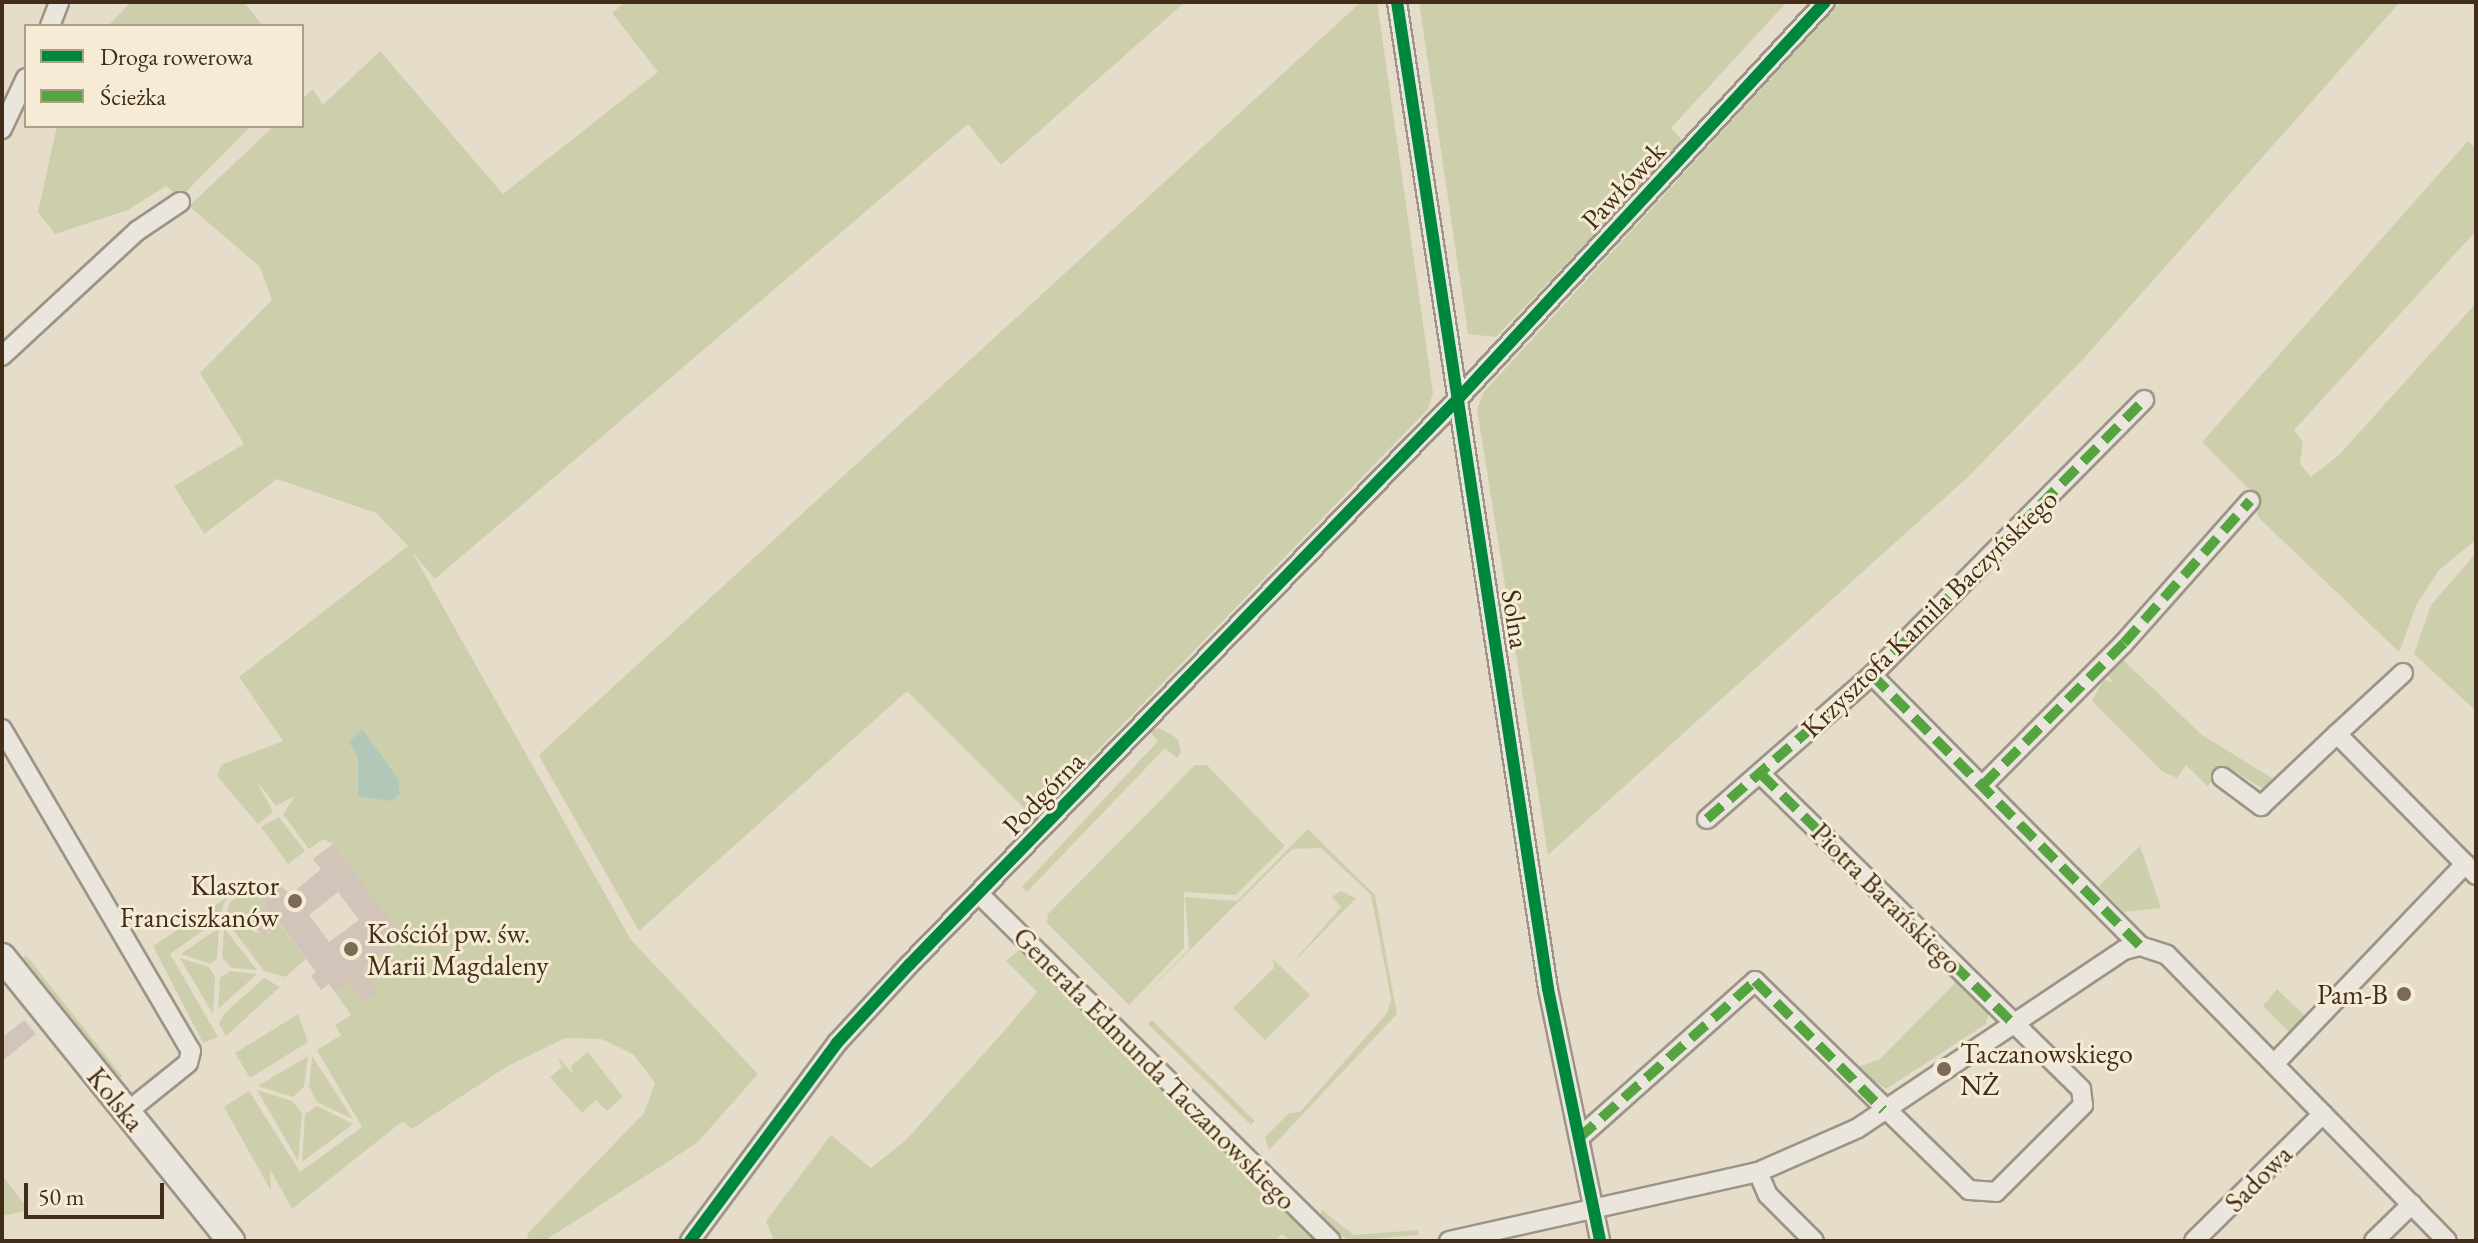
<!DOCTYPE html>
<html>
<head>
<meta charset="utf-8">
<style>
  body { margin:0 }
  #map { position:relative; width:2478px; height:1243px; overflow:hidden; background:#e5ddca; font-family:"EB Garamond",serif }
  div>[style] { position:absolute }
  .green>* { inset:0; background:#cdcfac }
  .water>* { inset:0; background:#b1c7b7 }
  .building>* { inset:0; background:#d2c4b8 }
  .roads { filter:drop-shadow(2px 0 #9c9487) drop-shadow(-2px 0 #9c9487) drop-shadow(0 2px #9c9487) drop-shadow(0 -2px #9c9487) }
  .street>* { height:18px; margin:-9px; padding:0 9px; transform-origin:9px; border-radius:9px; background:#eae6dd }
  .secondary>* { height:26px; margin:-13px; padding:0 13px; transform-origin:13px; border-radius:13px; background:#eae6dd }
  .quiet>* { height:10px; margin-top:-5px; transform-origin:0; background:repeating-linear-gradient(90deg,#55a440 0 20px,transparent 0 30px) }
  .cycleway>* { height:12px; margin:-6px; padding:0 6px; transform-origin:6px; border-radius:6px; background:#00873e }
  .dots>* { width:22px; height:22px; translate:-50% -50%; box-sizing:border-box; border:4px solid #f6ecd5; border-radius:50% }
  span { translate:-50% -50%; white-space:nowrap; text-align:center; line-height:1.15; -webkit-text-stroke:6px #f6ecd5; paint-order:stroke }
  .street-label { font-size:28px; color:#422c1a }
  .poi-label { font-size:28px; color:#422c1a }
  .right { translate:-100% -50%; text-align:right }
  .left { translate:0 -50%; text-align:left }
  .frame { position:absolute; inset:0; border:4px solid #422c1a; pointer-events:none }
  .legend { position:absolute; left:24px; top:24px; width:280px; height:104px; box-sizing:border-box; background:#f6ecd5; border:2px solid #ae9f8a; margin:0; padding:10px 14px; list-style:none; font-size:24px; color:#422c1a }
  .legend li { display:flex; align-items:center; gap:16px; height:40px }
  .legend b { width:40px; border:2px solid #ae9f8a }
  .scale { position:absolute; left:24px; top:1183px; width:140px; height:36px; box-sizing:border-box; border:4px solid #422c1a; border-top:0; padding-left:10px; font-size:24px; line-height:28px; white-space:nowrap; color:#422c1a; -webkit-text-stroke:6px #f6ecd5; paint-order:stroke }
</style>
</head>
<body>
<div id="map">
  <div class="green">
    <i style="clip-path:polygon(131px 2px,244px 2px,263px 26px,108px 26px)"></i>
    <i style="clip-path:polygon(626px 2px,1185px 2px,1001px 165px,968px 124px,435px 579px,412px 552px,631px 940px,758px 1074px,697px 1143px,544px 1241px,527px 1241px,528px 1233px,644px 1113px,655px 1083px,633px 1054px,601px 1039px,565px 1038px,506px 1067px,412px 1129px,403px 1121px,292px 1209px,270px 1169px,271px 1191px,224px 1107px,249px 1091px,300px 1172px,362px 1127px,317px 1050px,341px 1035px,335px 1025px,351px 1015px,335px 992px,348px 982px,364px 1002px,377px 992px,362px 971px,400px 934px,333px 844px,323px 839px,309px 849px,283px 814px,295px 796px,276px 806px,256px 780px,273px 812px,258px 824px,217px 776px,221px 765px,283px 741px,239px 677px,408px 546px,376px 513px,277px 479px,204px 534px,174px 486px,244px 444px,200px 373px,272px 300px,260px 267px,189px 206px,274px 126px,302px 126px,302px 99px,313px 89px,323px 105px,380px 51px,503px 194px,658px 72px,612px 13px)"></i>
    <i style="clip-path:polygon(1361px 2px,1377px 2px,1433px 393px,1428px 409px,1033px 817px,907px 691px,639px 931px,539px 756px,543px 751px)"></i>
    <i style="clip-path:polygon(1419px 2px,1787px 2px,1671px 128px,1683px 141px,1496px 337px,1468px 334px)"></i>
    <i style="clip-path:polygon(1841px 2px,2400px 2px,2086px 356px,1969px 476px,1548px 855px,1477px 409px,1483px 393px)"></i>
    <i style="clip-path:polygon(57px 126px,251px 126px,180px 198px,166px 186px,128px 210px,55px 234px,38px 212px)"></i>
    <i style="clip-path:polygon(2468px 141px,2476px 149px,2476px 231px,2294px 430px,2303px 442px,2300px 464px,2311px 477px,2339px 455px,2476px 303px,2476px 540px,2439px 570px,2417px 604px,2399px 652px,2258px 517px,2254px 494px,2202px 442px)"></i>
    <i style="clip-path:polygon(2476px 553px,2476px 711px,2414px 654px,2431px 605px)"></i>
    <i style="clip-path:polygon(2122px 659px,2202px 735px,2280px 783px,2263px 789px,2228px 767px,2207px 786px,2186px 765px,2177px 778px,2162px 771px,2092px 701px,2104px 679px,2113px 683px,2108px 675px)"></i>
    <i style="clip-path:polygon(1160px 728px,1178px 739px,1181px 753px,1177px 758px,1165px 748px,1027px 892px,1022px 887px,1158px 741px,1148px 730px)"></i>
    <i style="clip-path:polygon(1195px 765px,1207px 765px,1285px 846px,1236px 895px,1184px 892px,1184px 948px,1129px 1005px,1047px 923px,1048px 914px)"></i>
    <i style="clip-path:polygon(279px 817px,305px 851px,288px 864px,261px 827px)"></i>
    <i style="clip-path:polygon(1308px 829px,1375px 895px,1397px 1014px,1269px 1150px,1265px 1137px,1289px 1113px,1300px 1112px,1387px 1013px,1391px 999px,1371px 895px,1321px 848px,1292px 849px,1133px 1006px,1189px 949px,1185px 897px,1237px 901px)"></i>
    <i style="clip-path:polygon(2140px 846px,2161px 908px,2124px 912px,2099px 886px)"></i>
    <i style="clip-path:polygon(252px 886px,271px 911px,250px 917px,253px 932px,269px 933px,276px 919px,306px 959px,285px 977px,264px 971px,225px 919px,230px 902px)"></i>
    <i style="clip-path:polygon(1341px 891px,1356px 898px,1288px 968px,1341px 907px,1332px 897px)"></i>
    <i style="clip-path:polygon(226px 898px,219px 919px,170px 954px,218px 1037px,203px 1043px,153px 946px)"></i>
    <i style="clip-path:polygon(219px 928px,217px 959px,210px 964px,181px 954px)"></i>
    <i style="clip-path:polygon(224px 928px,257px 970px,232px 968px,222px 958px)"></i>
    <i style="clip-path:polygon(1022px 947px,1321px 1241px,1290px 1241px,1282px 1234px,1275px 1241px,774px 1241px,766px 1221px,831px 1135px,871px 1168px,905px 1141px,1005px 1030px,1037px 992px,1006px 961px)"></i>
    <i style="clip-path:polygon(26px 955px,122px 1076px,119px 1079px,23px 958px)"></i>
    <i style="clip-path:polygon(180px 958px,209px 967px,215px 977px,213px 1014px)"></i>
    <i style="clip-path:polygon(1273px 959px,1310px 995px,1265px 1040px,1233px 1008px,1274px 968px)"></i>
    <i style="clip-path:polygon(230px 971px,257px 974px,218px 1009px,220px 978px)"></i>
    <i style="clip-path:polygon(264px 978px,280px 987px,226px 1036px,219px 1024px,224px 1014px)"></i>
    <i style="clip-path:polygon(1960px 978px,1990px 1008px,1986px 1024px,1886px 1089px,1855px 1068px,1880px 1059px)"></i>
    <i style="clip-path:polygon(2277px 989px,2307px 1018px,2291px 1034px,2263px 1006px)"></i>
    <i style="clip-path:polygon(298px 1014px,308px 1042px,250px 1078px,235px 1053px)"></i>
    <i style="clip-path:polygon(1152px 1020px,1255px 1121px,1251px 1125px,1148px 1024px)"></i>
    <i style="clip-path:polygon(588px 1052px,623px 1097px,607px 1111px,596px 1100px,582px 1113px,550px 1077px,562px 1067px,558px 1057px,573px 1074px,571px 1066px)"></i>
    <i style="clip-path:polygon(308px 1056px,304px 1087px,293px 1097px,258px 1086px)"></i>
    <i style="clip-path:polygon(312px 1056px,353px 1119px,317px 1102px,309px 1087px)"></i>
    <i style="clip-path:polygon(257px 1090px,292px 1101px,302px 1113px,298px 1161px)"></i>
    <i style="clip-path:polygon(317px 1106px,353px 1124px,302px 1162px,305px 1114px)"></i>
    <i style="clip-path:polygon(2px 1175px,29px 1210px,2px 1216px)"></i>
    <i style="clip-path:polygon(1322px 1210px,1354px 1235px,1418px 1230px,1418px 1235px,1349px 1241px,1318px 1218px)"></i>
  </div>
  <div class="water">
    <i style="clip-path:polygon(362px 729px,398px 779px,400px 794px,391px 801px,358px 796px,358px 758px,349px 742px)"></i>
  </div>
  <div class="building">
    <i style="clip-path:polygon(evenodd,333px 844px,401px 934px,362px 971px,378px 992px,363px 1002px,348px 982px,335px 992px,329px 984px,321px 990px,311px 976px,316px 972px,279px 922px,264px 936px,249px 923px,268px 907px,260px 896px,279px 883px,290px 895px,321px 869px,313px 859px,333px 844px,338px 892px,359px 920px,329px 942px,309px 915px,338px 892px)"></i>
    <i style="clip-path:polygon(24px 1020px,36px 1034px,2px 1061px,2px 1038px)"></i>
  </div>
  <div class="roads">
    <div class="street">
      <i style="left:1397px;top:2px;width:998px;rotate:81.3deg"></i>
      <i style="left:1548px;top:989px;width:257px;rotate:78.3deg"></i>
      <i style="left:50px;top:26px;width:26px;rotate:-69deg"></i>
      <i style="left:2px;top:129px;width:56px;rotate:-64.8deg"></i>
      <i style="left:2px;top:356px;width:184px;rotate:-42.8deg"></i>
      <i style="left:137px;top:231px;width:52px;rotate:-34deg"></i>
      <i style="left:2403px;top:673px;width:90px;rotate:137.3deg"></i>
      <i style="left:2337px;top:734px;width:198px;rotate:45.4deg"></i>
      <i style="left:1872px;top:675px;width:381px;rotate:45.3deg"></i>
      <i style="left:2px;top:729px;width:373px;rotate:59.6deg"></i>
      <i style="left:191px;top:1051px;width:12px;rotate:104deg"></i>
      <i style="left:188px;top:1063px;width:78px;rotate:141.2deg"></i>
      <i style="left:2222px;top:777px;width:49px;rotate:36.6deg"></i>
      <i style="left:2261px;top:806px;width:105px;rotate:-43.5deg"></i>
      <i style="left:1983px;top:785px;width:200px;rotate:-45.2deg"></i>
      <i style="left:2124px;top:643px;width:190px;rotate:-48.4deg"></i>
      <i style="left:1707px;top:819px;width:219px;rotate:-41.1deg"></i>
      <i style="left:1872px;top:675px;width:387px;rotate:-45.3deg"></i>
      <i style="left:979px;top:894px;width:494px;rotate:44.6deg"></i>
      <i style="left:2274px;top:1064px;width:277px;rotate:-46.3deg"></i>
      <i style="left:1579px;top:1138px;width:236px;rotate:-41.7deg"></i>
      <i style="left:1755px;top:981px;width:299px;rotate:44.3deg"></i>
      <i style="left:1969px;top:1190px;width:27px;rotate:4deg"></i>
      <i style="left:1996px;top:1192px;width:123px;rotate:-45deg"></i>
      <i style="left:2083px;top:1105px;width:16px;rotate:-97deg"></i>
      <i style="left:2081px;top:1089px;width:449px;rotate:-135.5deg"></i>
      <i style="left:1758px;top:1172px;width:25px;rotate:67deg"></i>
      <i style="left:1768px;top:1195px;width:65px;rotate:45deg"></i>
      <i style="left:690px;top:1241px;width:247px;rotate:-53.4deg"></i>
      <i style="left:837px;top:1043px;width:106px;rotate:-47.3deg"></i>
      <i style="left:909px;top:965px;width:787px;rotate:-45.88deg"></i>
      <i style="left:1457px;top:400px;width:542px;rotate:-47.24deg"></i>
      <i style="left:1449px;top:1241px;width:317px;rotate:-12.6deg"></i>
      <i style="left:1758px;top:1172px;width:109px;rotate:-23.7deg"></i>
      <i style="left:1858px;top:1128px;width:320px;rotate:-33.8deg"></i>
      <i style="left:2124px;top:950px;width:16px;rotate:-14deg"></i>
      <i style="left:2140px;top:946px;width:28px;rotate:18deg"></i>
      <i style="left:2167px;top:955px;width:400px;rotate:45.6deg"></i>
      <i style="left:2194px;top:1241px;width:181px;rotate:-44.6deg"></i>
      <i style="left:2374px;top:1241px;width:53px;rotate:-44.2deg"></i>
    </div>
    <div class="secondary">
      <i style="left:2px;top:957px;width:365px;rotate:51.1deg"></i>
    </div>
  </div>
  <div class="quiet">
    <i style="left:1872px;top:675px;width:381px;rotate:45.3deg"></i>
    <i style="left:1761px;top:774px;width:354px;rotate:44.7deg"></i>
    <i style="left:1983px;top:785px;width:200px;rotate:-45.2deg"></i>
    <i style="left:2124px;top:643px;width:190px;rotate:-48.4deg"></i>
    <i style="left:1707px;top:819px;width:219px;rotate:-41.1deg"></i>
    <i style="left:1872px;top:675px;width:387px;rotate:-45.3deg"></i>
    <i style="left:1579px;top:1138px;width:236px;rotate:-41.7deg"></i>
    <i style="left:1755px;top:981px;width:182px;rotate:45.2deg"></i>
  </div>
  <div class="cycleway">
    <i style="left:1397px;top:2px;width:998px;rotate:81.3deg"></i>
    <i style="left:1548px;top:989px;width:257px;rotate:78.3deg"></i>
    <i style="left:690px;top:1241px;width:247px;rotate:-53.4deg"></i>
    <i style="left:837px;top:1043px;width:106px;rotate:-47.3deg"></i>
    <i style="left:909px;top:965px;width:787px;rotate:-45.88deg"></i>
    <i style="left:1457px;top:400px;width:542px;rotate:-47.24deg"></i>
  </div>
  <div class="dots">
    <i style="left:295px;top:901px;background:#7b6a58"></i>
    <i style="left:351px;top:949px;background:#7b6a58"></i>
    <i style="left:2404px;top:994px;background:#7b6a58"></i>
    <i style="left:1944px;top:1069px;background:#7b6a58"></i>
  </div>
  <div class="street-label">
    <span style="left:1623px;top:185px;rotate:-47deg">Pawłówek</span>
    <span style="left:1929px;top:613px;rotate:-44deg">Krzysztofa Kamila Baczyńskiego</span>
    <span style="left:1516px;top:619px;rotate:81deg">Solna</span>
    <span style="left:1043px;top:793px;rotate:-46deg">Podgórna</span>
    <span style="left:1887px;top:898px;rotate:45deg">Piotra Barańskiego</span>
    <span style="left:1155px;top:1068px;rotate:45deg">Generała Edmunda Taczanowskiego</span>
    <span style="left:116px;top:1099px;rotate:51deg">Kolska</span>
    <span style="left:2258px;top:1178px;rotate:-45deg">Sadowa</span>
  </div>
  <div class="poi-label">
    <span class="right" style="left:279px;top:901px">Klasztor<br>Franciszkanów</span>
    <span class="left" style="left:367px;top:949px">Kościół pw. św.<br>Marii Magdaleny</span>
    <span class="right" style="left:2388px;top:994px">Pam-B</span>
    <span class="left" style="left:1960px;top:1069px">Taczanowskiego<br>NŻ</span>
  </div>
  <div class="frame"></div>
  <ul class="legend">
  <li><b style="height:10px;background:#00873e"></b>Droga rowerowa</li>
  <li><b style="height:10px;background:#55a440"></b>Ścieżka</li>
  </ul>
  <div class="scale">50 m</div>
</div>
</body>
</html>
